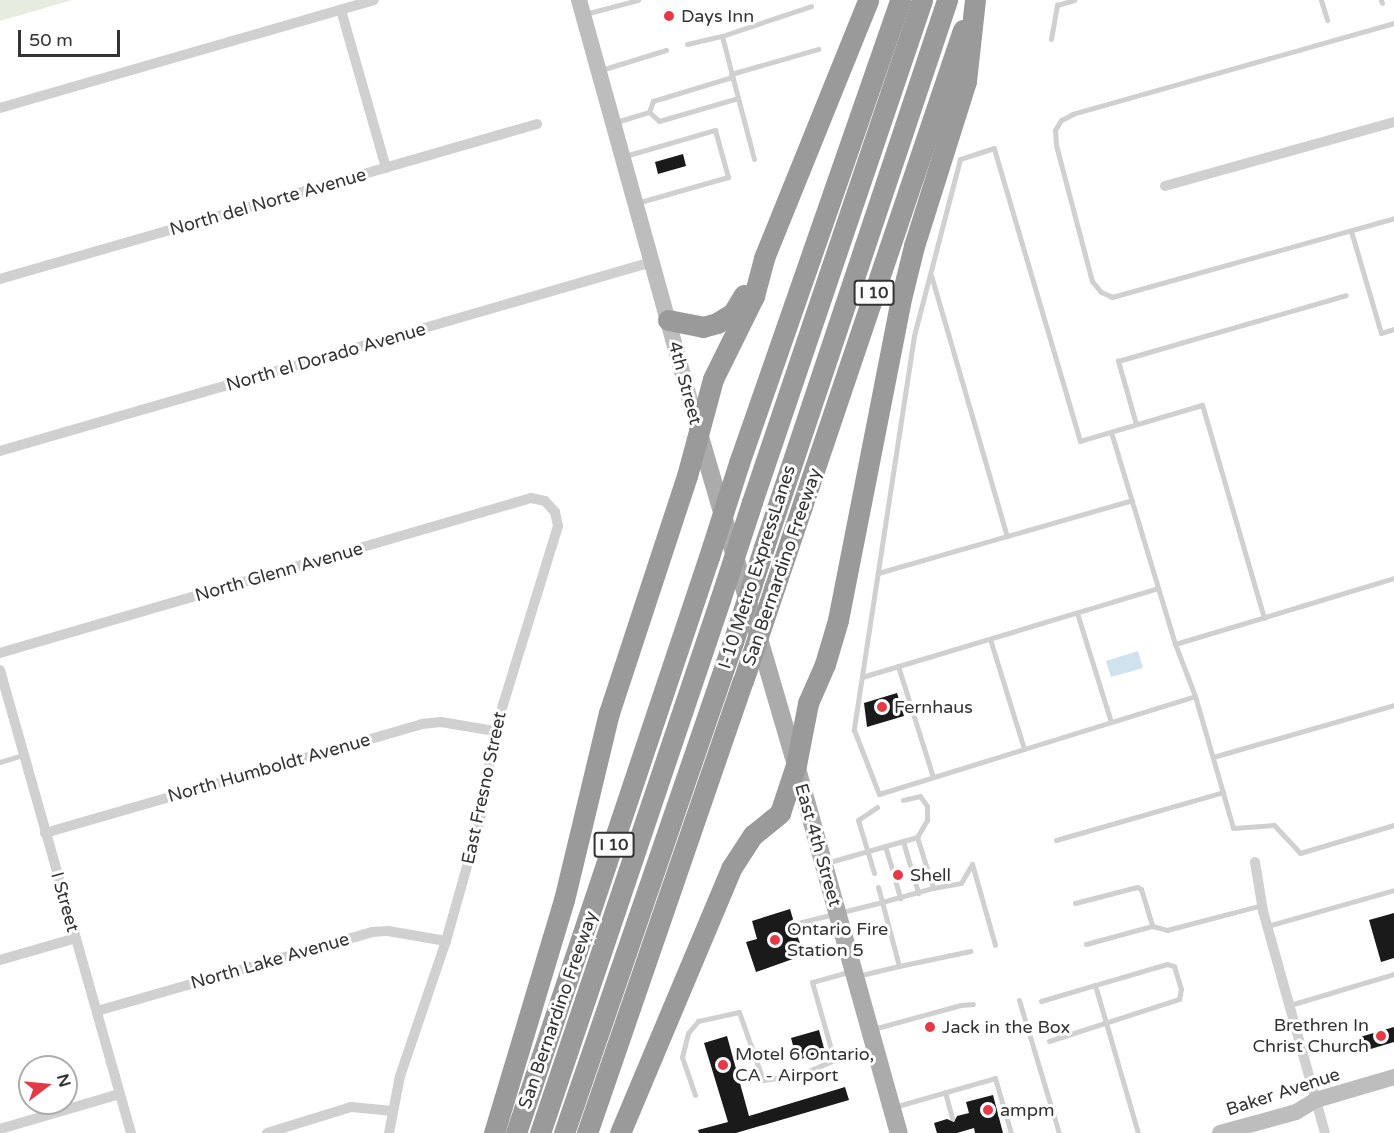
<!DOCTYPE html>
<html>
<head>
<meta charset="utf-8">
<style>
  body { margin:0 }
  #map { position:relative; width:1394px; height:1133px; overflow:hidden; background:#fff; font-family:"Varela Round",sans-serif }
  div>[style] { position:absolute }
  .green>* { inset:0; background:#e6ecdf }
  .water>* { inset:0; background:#cfe2ee }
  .building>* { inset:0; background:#1a1a1a }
  .lane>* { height:5px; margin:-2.5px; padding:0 2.5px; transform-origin:2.5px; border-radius:2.5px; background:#d0d0d0 }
  .street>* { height:10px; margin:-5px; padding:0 5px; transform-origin:5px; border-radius:5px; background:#d0d0d0 }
  .secondary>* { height:16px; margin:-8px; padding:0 8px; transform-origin:8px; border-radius:8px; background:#bdbdbd }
  .primary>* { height:18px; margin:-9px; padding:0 9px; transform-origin:9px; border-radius:9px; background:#ababab }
  .highway>* { height:21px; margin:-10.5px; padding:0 10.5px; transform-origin:10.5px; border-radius:10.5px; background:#9a9a9a }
  .highway-bridge>* { height:21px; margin:-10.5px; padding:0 10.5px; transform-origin:10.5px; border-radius:10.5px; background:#9a9a9a }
  .dots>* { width:16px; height:16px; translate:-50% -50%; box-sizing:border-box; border:3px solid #fff; border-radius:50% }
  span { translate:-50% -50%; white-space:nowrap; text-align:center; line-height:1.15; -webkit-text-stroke:6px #fff; paint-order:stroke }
  .shield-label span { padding:2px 4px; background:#fff; border:2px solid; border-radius:4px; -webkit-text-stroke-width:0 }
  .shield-label { font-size:16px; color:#333; font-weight:700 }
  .poi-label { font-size:18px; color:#333 }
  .left { translate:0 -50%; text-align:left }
  .right { translate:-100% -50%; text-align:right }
  .street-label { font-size:18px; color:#333 }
  .north { position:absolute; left:18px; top:1055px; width:60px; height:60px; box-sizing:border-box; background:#fff; border:2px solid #adadad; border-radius:50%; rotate:74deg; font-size:16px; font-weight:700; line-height:24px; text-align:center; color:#333 }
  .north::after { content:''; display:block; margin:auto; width:21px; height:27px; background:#e63946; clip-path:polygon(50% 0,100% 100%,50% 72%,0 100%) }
  .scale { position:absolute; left:18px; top:30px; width:102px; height:27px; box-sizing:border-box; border:3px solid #333; border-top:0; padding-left:8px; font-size:18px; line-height:21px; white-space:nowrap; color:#333; -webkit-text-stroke:4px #fff; paint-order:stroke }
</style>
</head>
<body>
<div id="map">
  <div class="green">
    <i style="clip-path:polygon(0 0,72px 0,0 21px)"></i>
  </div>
  <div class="water">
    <i style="clip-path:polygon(1138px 651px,1143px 668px,1111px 677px,1106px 661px)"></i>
  </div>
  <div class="building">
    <i style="clip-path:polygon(683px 154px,686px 166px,658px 174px,655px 162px)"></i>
    <i style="clip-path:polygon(897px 693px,904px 716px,867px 727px,864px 703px)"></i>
    <i style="clip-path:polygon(790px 909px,793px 919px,789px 926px,795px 929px,804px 955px,756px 972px,746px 942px,757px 939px,752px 921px)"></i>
    <i style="clip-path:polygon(1394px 913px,1394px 958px,1381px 962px,1369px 920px)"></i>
    <i style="clip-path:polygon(1394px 1027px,1394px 1042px,1364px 1051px,1360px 1037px)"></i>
    <i style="clip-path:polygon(819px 1030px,825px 1052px,797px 1060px,791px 1038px)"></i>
    <i style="clip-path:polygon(727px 1036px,749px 1116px,845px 1087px,849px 1100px,736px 1133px,699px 1133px,698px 1130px,728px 1122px,704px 1043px)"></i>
    <i style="clip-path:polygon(993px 1095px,1003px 1133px,975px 1133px,974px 1128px,957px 1133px,937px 1133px,934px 1123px,947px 1119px,954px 1122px,957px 1116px,969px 1113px,966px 1102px)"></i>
  </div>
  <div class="lane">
    <i style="left:1321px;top:0;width:21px;rotate:73deg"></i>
    <i style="left:1381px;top:0;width:3px;rotate:72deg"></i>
    <i style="left:585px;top:14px;width:55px;rotate:-14.8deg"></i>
    <i style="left:1394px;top:23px;width:334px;rotate:164.2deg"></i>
    <i style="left:1073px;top:114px;width:13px;rotate:153deg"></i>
    <i style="left:1061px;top:120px;width:12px;rotate:121deg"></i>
    <i style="left:1055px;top:130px;width:15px;rotate:86deg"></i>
    <i style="left:1056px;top:145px;width:141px;rotate:75.2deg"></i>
    <i style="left:1092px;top:281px;width:14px;rotate:51deg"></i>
    <i style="left:1101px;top:292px;width:12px;rotate:24deg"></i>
    <i style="left:1112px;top:297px;width:293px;rotate:-15.6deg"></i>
    <i style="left:1051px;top:39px;width:35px;rotate:-80deg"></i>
    <i style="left:1057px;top:5px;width:18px;rotate:-16deg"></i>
    <i style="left:687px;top:44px;width:36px;rotate:-13deg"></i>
    <i style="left:601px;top:70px;width:68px;rotate:-17.1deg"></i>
    <i style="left:731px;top:74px;width:91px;rotate:-16deg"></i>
    <i style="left:738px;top:98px;width:63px;rotate:75.3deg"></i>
    <i style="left:649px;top:112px;width:13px;rotate:42deg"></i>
    <i style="left:659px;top:121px;width:82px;rotate:-16.2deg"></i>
    <i style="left:738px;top:98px;width:64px;rotate:-104.5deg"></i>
    <i style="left:722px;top:36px;width:94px;rotate:-18.6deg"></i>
    <i style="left:649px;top:112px;width:12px;rotate:-70deg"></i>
    <i style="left:653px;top:101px;width:83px;rotate:-16.9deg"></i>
    <i style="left:616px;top:122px;width:34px;rotate:-17deg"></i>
    <i style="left:625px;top:156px;width:94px;rotate:-16.1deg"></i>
    <i style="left:715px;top:130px;width:49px;rotate:74.5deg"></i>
    <i style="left:728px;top:177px;width:95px;rotate:164.1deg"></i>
    <i style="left:1351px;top:231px;width:106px;rotate:73.6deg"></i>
    <i style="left:1381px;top:333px;width:14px;rotate:-17deg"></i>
    <i style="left:931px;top:275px;width:272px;rotate:73.8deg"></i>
    <i style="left:1136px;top:424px;width:66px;rotate:-105.9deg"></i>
    <i style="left:1118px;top:361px;width:237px;rotate:-16.1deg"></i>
    <i style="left:1111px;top:432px;width:221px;rotate:73.2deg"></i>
    <i style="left:878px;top:573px;width:264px;rotate:-16deg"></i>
    <i style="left:1077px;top:613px;width:114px;rotate:72.7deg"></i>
    <i style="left:1264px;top:618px;width:222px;rotate:-106.2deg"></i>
    <i style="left:1202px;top:405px;width:127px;rotate:163.6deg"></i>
    <i style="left:1080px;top:441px;width:305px;rotate:-106.4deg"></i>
    <i style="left:994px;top:148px;width:36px;rotate:162deg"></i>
    <i style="left:960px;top:159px;width:183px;rotate:104.6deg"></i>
    <i style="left:914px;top:336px;width:399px;rotate:98.7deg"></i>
    <i style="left:854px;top:730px;width:69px;rotate:68.7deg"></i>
    <i style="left:879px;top:794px;width:331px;rotate:-17.2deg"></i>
    <i style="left:1195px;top:696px;width:56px;rotate:-111deg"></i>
    <i style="left:1175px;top:644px;width:128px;rotate:-16.7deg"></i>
    <i style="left:1298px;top:607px;width:100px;rotate:-16.8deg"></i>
    <i style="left:990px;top:639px;width:115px;rotate:72.8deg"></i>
    <i style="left:898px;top:666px;width:116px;rotate:72.5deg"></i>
    <i style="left:862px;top:677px;width:309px;rotate:-16.7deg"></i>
    <i style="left:1195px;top:696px;width:137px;rotate:73.9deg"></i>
    <i style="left:1233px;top:828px;width:41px;rotate:-4.2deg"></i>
    <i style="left:1274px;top:825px;width:38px;rotate:47deg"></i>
    <i style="left:1300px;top:853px;width:98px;rotate:-16.6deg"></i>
    <i style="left:1213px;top:757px;width:188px;rotate:-16deg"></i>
    <i style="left:0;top:762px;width:24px;rotate:-17deg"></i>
    <i style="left:903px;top:800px;width:17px;rotate:-13deg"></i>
    <i style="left:920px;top:796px;width:12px;rotate:55deg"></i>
    <i style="left:927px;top:806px;width:14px;rotate:90deg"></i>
    <i style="left:927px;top:820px;width:20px;rotate:120deg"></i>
    <i style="left:1056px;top:840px;width:174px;rotate:-16deg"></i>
    <i style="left:903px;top:841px;width:25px;rotate:74deg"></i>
    <i style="left:885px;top:846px;width:24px;rotate:73deg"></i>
    <i style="left:826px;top:863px;width:95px;rotate:-15.9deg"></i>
    <i style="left:917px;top:837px;width:53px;rotate:72.6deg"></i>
    <i style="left:972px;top:864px;width:84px;rotate:74.1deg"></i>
    <i style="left:874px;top:873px;width:55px;rotate:-106.8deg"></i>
    <i style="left:858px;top:820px;width:23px;rotate:-34deg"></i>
    <i style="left:913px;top:875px;width:19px;rotate:74deg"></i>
    <i style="left:895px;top:880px;width:19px;rotate:74deg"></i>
    <i style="left:878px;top:887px;width:16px;rotate:75deg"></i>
    <i style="left:882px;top:902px;width:53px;rotate:-15.4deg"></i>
    <i style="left:933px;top:888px;width:28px;rotate:-10deg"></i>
    <i style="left:961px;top:883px;width:22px;rotate:-60deg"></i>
    <i style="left:1075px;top:903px;width:64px;rotate:-14.5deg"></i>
    <i style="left:1137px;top:887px;width:4px;rotate:27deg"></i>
    <i style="left:1141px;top:889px;width:39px;rotate:73deg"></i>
    <i style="left:1152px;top:926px;width:16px;rotate:15deg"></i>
    <i style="left:1167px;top:930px;width:98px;rotate:-14.7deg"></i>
    <i style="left:794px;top:924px;width:91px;rotate:-14deg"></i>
    <i style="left:882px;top:902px;width:66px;rotate:75.1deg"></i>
    <i style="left:899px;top:966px;width:43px;rotate:166.6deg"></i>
    <i style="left:1267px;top:926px;width:132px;rotate:-15.8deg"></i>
    <i style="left:1086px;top:944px;width:68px;rotate:-15.3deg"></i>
    <i style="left:899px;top:966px;width:73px;rotate:-11.9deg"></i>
    <i style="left:852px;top:971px;width:41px;rotate:164.6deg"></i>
    <i style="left:812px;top:982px;width:81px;rotate:74.2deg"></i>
    <i style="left:834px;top:1060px;width:39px;rotate:-17deg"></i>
    <i style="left:1019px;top:1000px;width:139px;rotate:73.3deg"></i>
    <i style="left:1041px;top:1001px;width:56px;rotate:-16.5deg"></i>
    <i style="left:1095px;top:985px;width:154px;rotate:73.8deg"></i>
    <i style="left:1290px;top:1005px;width:109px;rotate:-16.6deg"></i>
    <i style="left:873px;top:1029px;width:91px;rotate:-15.3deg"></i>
    <i style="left:961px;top:1005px;width:12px;rotate:-5deg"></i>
    <i style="left:1049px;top:1041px;width:137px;rotate:-17.9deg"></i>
    <i style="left:1179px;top:999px;width:10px;rotate:-79deg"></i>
    <i style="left:1181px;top:989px;width:24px;rotate:-107deg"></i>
    <i style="left:1174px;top:966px;width:7px;rotate:-164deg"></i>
    <i style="left:1167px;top:964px;width:75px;rotate:163.7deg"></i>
    <i style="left:945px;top:1092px;width:27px;rotate:75deg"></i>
    <i style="left:695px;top:1095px;width:40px;rotate:-108.9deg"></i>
    <i style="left:682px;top:1057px;width:25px;rotate:-76deg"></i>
    <i style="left:688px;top:1033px;width:16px;rotate:-50deg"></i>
    <i style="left:698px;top:1021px;width:42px;rotate:-12.4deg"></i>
    <i style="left:739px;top:1012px;width:72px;rotate:70.6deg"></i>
    <i style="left:763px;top:1080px;width:36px;rotate:-8deg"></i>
    <i style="left:799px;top:1075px;width:38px;rotate:-23deg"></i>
    <i style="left:894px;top:1107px;width:105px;rotate:-16deg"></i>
    <i style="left:995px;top:1078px;width:57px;rotate:73.8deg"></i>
  </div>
  <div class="street">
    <i style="left:341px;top:10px;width:164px;rotate:74.1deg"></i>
    <i style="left:0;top:108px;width:389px;rotate:-16.1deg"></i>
    <i style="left:1165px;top:186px;width:238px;rotate:-15.6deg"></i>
    <i style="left:0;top:279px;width:559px;rotate:-16.1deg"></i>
    <i style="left:0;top:451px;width:679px;rotate:-16.17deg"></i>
    <i style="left:0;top:653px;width:553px;rotate:-16.27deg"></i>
    <i style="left:531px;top:498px;width:14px;rotate:12deg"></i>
    <i style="left:545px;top:501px;width:15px;rotate:48deg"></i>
    <i style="left:555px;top:512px;width:14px;rotate:78deg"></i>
    <i style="left:558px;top:526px;width:214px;rotate:107.1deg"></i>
    <i style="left:495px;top:731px;width:90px;rotate:99.6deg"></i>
    <i style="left:480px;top:820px;width:126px;rotate:105.7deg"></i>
    <i style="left:446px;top:941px;width:143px;rotate:108.8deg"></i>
    <i style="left:400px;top:1076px;width:58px;rotate:100.9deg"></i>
    <i style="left:0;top:670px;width:481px;rotate:74.2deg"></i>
    <i style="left:45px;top:833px;width:392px;rotate:-16.1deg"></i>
    <i style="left:422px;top:724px;width:19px;rotate:-6deg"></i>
    <i style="left:441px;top:722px;width:55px;rotate:9.5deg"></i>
    <i style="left:1255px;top:862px;width:50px;rotate:80.7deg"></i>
    <i style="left:1263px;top:911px;width:230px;rotate:74.4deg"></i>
    <i style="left:0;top:960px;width:79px;rotate:-16.1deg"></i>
    <i style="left:97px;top:1011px;width:286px;rotate:-16deg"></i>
    <i style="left:372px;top:932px;width:16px;rotate:-4deg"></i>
    <i style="left:388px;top:931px;width:59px;rotate:9.8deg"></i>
    <i style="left:0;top:1129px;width:125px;rotate:-16.3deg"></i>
    <i style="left:267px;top:1133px;width:88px;rotate:-17.2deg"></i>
    <i style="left:351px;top:1107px;width:42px;rotate:5.4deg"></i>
  </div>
  <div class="secondary">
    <i style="left:579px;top:0;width:446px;rotate:74.5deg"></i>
    <i style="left:1220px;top:1133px;width:79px;rotate:-15.4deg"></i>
    <i style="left:1296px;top:1112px;width:23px;rotate:-31deg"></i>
    <i style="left:1316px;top:1100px;width:81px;rotate:-16.4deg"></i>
  </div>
  <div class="primary">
    <i style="left:698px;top:430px;width:349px;rotate:73.7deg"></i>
    <i style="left:796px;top:765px;width:382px;rotate:74.4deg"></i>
  </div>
  <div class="highway">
    <i style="left:668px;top:320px;width:36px;rotate:11deg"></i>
    <i style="left:703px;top:327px;width:15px;rotate:-16deg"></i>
    <i style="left:717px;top:323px;width:19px;rotate:-32deg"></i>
    <i style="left:733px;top:313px;width:21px;rotate:-59deg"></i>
    <i style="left:739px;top:463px;width:490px;rotate:-70.8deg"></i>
    <i style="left:752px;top:502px;width:530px;rotate:-71.29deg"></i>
    <i style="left:764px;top:547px;width:577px;rotate:-71.5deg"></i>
    <i style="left:775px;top:586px;width:587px;rotate:-71.32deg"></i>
    <i style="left:494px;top:1133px;width:243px;rotate:-73.3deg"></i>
    <i style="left:564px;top:900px;width:192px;rotate:-76.5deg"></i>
    <i style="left:609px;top:713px;width:250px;rotate:-71.8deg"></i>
    <i style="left:687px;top:476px;width:100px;rotate:-75deg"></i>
    <i style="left:713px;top:379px;width:93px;rotate:-63.7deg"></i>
    <i style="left:754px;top:296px;width:39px;rotate:-75deg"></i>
    <i style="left:764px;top:258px;width:278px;rotate:-68deg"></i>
    <i style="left:516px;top:1133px;width:607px;rotate:-71.48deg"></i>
    <i style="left:540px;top:1133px;width:563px;rotate:-71.34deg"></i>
    <i style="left:564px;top:1133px;width:519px;rotate:-71.01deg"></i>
    <i style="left:587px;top:1133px;width:478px;rotate:-71deg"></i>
    <i style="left:620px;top:1133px;width:289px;rotate:-67.2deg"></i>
    <i style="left:732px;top:867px;width:38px;rotate:-57deg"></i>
    <i style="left:753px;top:835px;width:35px;rotate:-39deg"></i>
    <i style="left:780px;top:813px;width:51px;rotate:-71.6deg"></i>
    <i style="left:796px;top:765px;width:63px;rotate:-79deg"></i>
    <i style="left:808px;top:703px;width:43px;rotate:-66.4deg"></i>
    <i style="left:825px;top:664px;width:46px;rotate:-73.5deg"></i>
    <i style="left:838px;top:620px;width:323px;rotate:-78.9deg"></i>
    <i style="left:900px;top:303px;width:59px;rotate:-76.2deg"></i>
    <i style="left:914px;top:246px;width:173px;rotate:-72.5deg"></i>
    <i style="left:966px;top:81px;width:81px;rotate:-83.7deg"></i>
  </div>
  <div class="highway-bridge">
    <i style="left:709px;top:557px;width:99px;rotate:-72.3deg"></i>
    <i style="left:720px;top:600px;width:103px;rotate:-71.9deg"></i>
    <i style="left:733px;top:642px;width:100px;rotate:-71.9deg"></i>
    <i style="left:743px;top:681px;width:100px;rotate:-71.4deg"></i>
  </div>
  <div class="dots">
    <i style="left:669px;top:16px;background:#e63946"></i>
    <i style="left:882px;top:707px;background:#e63946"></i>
    <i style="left:898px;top:875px;background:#e63946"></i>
    <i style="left:775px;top:940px;background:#e63946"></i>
    <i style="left:930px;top:1027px;background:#e63946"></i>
    <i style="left:1381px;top:1036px;background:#e63946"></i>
    <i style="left:723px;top:1065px;background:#e63946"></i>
    <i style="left:988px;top:1110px;background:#e63946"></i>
  </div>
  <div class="shield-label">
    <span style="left:874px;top:293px">I 10</span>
    <span style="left:614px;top:845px">I 10</span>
  </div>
  <div class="poi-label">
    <span class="left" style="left:681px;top:16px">Days Inn</span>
    <span class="left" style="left:894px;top:707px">Fernhaus</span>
    <span class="left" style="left:910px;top:875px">Shell</span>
    <span class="left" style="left:787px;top:940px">Ontario Fire<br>Station 5</span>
    <span class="right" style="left:1369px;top:1036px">Brethren In<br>Christ Church</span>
    <span class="left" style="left:942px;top:1027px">Jack in the Box</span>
    <span class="left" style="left:735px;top:1065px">Motel 6 Ontario,<br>CA - Airport</span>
    <span class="left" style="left:1000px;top:1110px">ampm</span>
  </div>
  <div class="street-label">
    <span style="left:268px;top:202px;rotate:-16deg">North del Norte Avenue</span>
    <span style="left:326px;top:357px;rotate:-16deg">North el Dorado Avenue</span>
    <span style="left:685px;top:383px;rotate:75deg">4th Street</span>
    <span style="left:757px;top:567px;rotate:-72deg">I-10 Metro ExpressLanes</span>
    <span style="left:782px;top:567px;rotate:-71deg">San Bernardino Freeway</span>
    <span style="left:279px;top:572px;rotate:-16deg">North Glenn Avenue</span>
    <span style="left:269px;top:768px;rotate:-16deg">North Humboldt Avenue</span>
    <span style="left:484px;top:788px;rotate:-78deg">East Fresno Street</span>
    <span style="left:818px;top:845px;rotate:74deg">East 4th Street</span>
    <span style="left:65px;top:902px;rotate:74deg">I Street</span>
    <span style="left:270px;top:961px;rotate:-16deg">North Lake Avenue</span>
    <span style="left:558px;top:1010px;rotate:-71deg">San Bernardino Freeway</span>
    <span style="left:1283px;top:1092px;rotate:-18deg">Baker Avenue</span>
  </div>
  <div class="north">N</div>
  <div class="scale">50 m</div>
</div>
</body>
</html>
